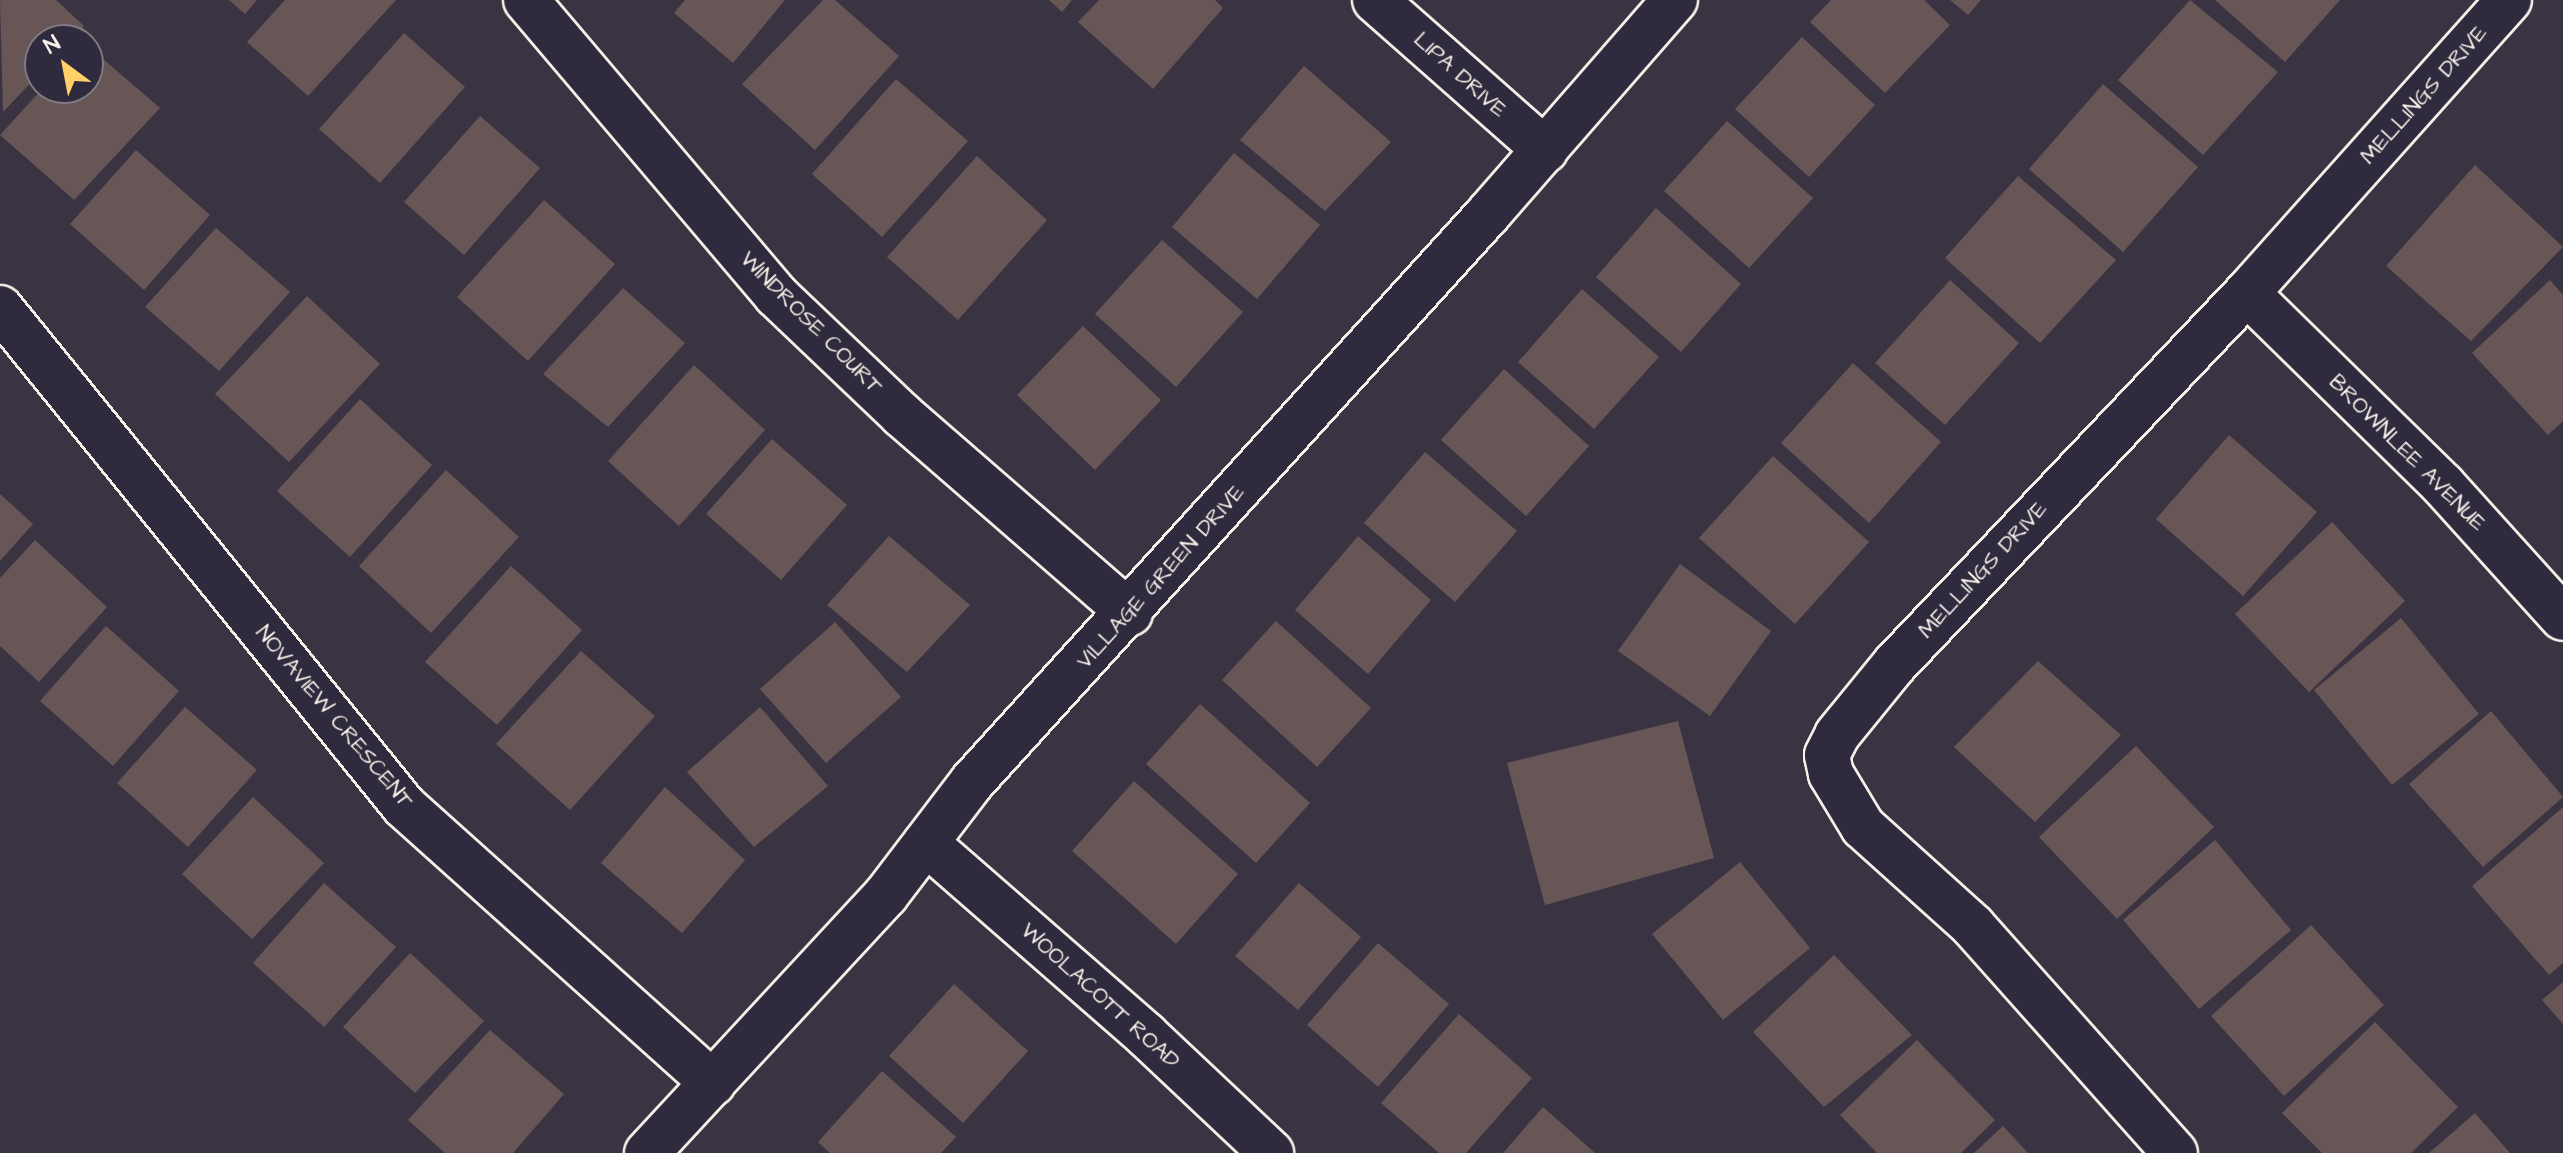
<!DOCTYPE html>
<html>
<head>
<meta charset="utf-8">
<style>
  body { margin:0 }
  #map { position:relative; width:2563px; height:1153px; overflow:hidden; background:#3a3342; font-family:"Architects Daughter",sans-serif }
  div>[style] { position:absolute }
  .building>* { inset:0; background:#685656 }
  .roads { filter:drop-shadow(2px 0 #f4f1e8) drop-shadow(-2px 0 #f4f1e8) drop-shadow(0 2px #f4f1e8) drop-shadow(0 -2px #f4f1e8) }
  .street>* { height:44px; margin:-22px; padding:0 22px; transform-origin:22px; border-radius:22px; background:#2f2a3d }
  span { translate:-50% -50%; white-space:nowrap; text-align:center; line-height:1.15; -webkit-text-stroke:7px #2f2a3d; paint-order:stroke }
  .street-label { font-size:22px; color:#f4f1e8 }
  .north { position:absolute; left:24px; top:24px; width:80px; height:80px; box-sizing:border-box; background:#2f2a3d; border:2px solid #7e7a81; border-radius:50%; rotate:328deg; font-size:22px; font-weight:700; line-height:32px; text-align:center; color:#f4f1e8 }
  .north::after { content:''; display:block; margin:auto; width:28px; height:36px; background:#ffd166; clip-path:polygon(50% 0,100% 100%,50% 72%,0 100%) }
</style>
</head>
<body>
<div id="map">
  <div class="building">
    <i style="clip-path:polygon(0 0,56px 0,84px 26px,71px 40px,40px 40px,40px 73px,3px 112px)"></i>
    <i style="clip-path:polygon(229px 0,257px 0,245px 14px)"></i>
    <i style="clip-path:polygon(285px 0,396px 0,308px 96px,247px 42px)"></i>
    <i style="clip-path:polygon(685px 0,785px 0,733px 63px,674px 13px)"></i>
    <i style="clip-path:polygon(823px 0,835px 0,899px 56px,815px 150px,742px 84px)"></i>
    <i style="clip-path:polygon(1049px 0,1072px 0,1062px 12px)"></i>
    <i style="clip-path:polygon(1099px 0,1215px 0,1223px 8px,1153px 89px,1078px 22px)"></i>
    <i style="clip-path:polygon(1831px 0,1924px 0,1950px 25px,1885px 93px,1810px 22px)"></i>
    <i style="clip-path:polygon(1950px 0,1981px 0,1968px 15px)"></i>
    <i style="clip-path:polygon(2190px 0,2278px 72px,2203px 155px,2118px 80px)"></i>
    <i style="clip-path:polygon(2215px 0,2340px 0,2285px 62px)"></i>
    <i style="clip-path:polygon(404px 33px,465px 87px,380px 183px,319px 129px)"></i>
    <i style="clip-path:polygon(1802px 37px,1875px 105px,1809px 177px,1735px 109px)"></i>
    <i style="clip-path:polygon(88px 46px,160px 108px,74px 200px,0 135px,43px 88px,88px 88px)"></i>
    <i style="clip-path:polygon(1304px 66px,1391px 142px,1325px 211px,1240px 140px)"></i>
    <i style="clip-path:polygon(896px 79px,968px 141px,882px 237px,812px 174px)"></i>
    <i style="clip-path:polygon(2103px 84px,2198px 167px,2123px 252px,2029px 169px)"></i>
    <i style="clip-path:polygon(480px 116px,540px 168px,464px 255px,404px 202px)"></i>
    <i style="clip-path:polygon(1727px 121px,1813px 198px,1749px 268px,1664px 191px)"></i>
    <i style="clip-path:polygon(136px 150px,210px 215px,144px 290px,70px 224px)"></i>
    <i style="clip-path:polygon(1234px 153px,1320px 225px,1257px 299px,1172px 227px)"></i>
    <i style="clip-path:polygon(977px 156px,1047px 220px,958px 320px,887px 257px)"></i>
    <i style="clip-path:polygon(2475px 165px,2563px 247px,2471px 341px,2386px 266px)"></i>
    <i style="clip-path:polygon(2018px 176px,2116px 260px,2040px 343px,1945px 258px)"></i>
    <i style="clip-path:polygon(544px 200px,615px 264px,528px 361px,457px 297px)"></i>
    <i style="clip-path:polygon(1656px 208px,1741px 284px,1681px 352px,1596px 277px)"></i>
    <i style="clip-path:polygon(216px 228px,290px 292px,219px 371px,145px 307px)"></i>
    <i style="clip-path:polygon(1162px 240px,1243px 312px,1176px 387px,1095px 314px)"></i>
    <i style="clip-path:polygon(1950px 280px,2019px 343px,1945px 425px,1875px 363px)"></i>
    <i style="clip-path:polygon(2550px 280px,2563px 295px,2563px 421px,2548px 435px,2472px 353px)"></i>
    <i style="clip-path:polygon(623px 288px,685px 343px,608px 427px,543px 374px)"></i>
    <i style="clip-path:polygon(1582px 289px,1659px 357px,1594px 429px,1518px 362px)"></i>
    <i style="clip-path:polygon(307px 296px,380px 364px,289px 462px,215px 394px)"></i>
    <i style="clip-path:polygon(1083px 326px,1161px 400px,1095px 470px,1017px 395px)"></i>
    <i style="clip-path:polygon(1853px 363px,1941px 442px,1869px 523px,1781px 443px)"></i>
    <i style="clip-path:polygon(694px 365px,765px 430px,679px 526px,608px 461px)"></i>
    <i style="clip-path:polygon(1504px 369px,1589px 446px,1526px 516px,1441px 440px)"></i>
    <i style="clip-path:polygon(360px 399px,432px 465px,350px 557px,277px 491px)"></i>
    <i style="clip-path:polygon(2229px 435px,2317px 512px,2243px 596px,2156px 519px)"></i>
    <i style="clip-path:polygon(772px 439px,847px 505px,781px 580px,706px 514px)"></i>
    <i style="clip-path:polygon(1425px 452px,1517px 531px,1455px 602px,1364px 523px)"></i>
    <i style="clip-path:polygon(1773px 456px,1869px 542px,1795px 624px,1699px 538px)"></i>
    <i style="clip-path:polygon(446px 470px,519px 537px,431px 633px,359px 566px)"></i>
    <i style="clip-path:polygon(0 494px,33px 524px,0 561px)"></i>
    <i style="clip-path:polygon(2332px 522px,2405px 601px,2309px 692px,2235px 614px)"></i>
    <i style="clip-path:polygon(889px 536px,970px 605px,907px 672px,827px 605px)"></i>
    <i style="clip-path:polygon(1358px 536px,1431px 600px,1368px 674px,1295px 610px)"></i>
    <i style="clip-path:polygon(35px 540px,107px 607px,39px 682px,0 646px,0 578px)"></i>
    <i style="clip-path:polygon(1680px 564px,1771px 631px,1710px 716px,1618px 651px)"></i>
    <i style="clip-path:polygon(511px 566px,582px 630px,497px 725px,425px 662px)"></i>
    <i style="clip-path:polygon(2401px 618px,2479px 714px,2392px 785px,2314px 690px)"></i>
    <i style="clip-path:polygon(1276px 621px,1371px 708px,1317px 767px,1222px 680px)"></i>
    <i style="clip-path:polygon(835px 622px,901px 697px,826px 763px,760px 689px)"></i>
    <i style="clip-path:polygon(106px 626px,179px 691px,113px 766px,40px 701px)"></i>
    <i style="clip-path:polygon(581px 651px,655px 716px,570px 810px,496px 744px)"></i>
    <i style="clip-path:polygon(2038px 661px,2121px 735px,2035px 822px,1954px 747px)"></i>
    <i style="clip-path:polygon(1200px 704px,1310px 803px,1256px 863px,1146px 764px)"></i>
    <i style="clip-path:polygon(185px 707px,257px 770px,188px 847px,117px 783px)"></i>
    <i style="clip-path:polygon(760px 707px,828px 786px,754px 847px,687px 772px)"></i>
    <i style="clip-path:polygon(2491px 711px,2563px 797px,2483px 867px,2409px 784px)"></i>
    <i style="clip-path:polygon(1678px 721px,1714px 858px,1545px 905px,1507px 763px)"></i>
    <i style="clip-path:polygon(2136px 746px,2214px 827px,2117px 919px,2039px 837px)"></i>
    <i style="clip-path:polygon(1134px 781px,1238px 874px,1176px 944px,1072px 851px)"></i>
    <i style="clip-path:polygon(665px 787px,745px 860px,682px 933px,601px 863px)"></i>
    <i style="clip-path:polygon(253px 797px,324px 863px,252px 939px,182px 874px)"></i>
    <i style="clip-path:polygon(2563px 807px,2563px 963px,2549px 975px,2472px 886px)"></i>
    <i style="clip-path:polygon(2215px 840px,2291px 930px,2199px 1009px,2123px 920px)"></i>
    <i style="clip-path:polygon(1740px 862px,1810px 948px,1723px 1020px,1652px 934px)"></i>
    <i style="clip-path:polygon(324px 883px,396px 947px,324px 1027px,253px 963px)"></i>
    <i style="clip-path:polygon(1299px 883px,1361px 937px,1298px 1010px,1235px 956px)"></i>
    <i style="clip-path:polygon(2311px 925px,2384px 1005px,2284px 1096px,2211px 1016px)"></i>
    <i style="clip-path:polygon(1378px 943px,1449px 1004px,1378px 1087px,1307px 1025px)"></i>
    <i style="clip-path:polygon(410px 953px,484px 1021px,415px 1093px,343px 1027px)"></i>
    <i style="clip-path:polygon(1834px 955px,1912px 1035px,1824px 1107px,1753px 1032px)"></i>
    <i style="clip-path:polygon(2563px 982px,2563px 1024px,2542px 1000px)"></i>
    <i style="clip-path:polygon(954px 984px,1028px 1051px,963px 1123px,889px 1056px)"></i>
    <i style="clip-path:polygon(1459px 1014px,1532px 1078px,1466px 1153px,1439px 1153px,1381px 1103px)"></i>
    <i style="clip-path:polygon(2375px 1022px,2458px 1107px,2411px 1153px,2322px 1153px,2282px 1113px)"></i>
    <i style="clip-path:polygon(490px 1030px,564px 1094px,513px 1153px,445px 1153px,408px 1120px)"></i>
    <i style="clip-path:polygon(1917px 1040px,1995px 1120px,1961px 1153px,1877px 1153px,1840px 1115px)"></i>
    <i style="clip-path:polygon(882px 1071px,956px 1137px,941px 1153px,830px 1153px,818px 1142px)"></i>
    <i style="clip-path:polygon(1543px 1107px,1595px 1153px,1503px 1153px)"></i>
    <i style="clip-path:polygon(2475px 1113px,2510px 1153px,2429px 1153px)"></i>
    <i style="clip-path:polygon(2003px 1126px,2028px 1153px,1974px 1153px)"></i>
  </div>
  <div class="roads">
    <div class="street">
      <i style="left:526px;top:0;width:387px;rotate:49.7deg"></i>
      <i style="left:776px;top:295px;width:174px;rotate:43.6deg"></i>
      <i style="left:902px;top:415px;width:302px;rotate:41deg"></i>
      <i style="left:1375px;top:0;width:227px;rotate:41.4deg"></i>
      <i style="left:2247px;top:293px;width:274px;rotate:44.4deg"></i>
      <i style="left:2443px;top:485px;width:179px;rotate:47.9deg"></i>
      <i style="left:0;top:308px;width:641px;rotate:50.95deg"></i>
      <i style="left:404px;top:806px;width:415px;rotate:41.9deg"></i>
      <i style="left:926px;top:843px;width:292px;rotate:41.1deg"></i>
      <i style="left:1146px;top:1035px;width:172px;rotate:43.3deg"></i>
      <i style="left:647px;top:1153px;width:352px;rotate:-47.2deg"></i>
      <i style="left:886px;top:895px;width:142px;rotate:-52.7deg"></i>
      <i style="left:972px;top:782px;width:769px;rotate:-47.74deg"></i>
      <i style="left:1489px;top:213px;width:283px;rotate:-48.9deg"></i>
      <i style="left:2175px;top:1153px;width:304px;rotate:-131.7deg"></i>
      <i style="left:1973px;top:926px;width:148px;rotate:-138deg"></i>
      <i style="left:1863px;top:827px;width:62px;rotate:-121.1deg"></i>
      <i style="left:1831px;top:774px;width:19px;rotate:-102deg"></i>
      <i style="left:1827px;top:755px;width:22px;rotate:-63deg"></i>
      <i style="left:1837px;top:735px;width:92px;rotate:-50.8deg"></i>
      <i style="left:1895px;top:664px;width:511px;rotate:-46.51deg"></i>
      <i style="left:2247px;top:293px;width:393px;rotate:-48.2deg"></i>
    </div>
  </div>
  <div class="street-label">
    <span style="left:1460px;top:75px;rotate:42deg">LIPA DRIVE</span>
    <span style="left:2424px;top:95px;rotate:-48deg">MELLINGS DRIVE</span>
    <span style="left:811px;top:323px;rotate:45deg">WINDROSE COURT</span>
    <span style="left:2407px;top:453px;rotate:45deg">BROWNLEE AVENUE</span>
    <span style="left:1983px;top:570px;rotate:-47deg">MELLINGS DRIVE</span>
    <span style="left:1161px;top:577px;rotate:-48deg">VILLAGE GREEN DRIVE</span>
    <span style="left:334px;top:717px;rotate:50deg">NOVAVIEW CRESCENT</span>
    <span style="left:1100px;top:996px;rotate:42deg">WOOLACOTT ROAD</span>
  </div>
  <div class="north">N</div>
</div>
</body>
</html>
